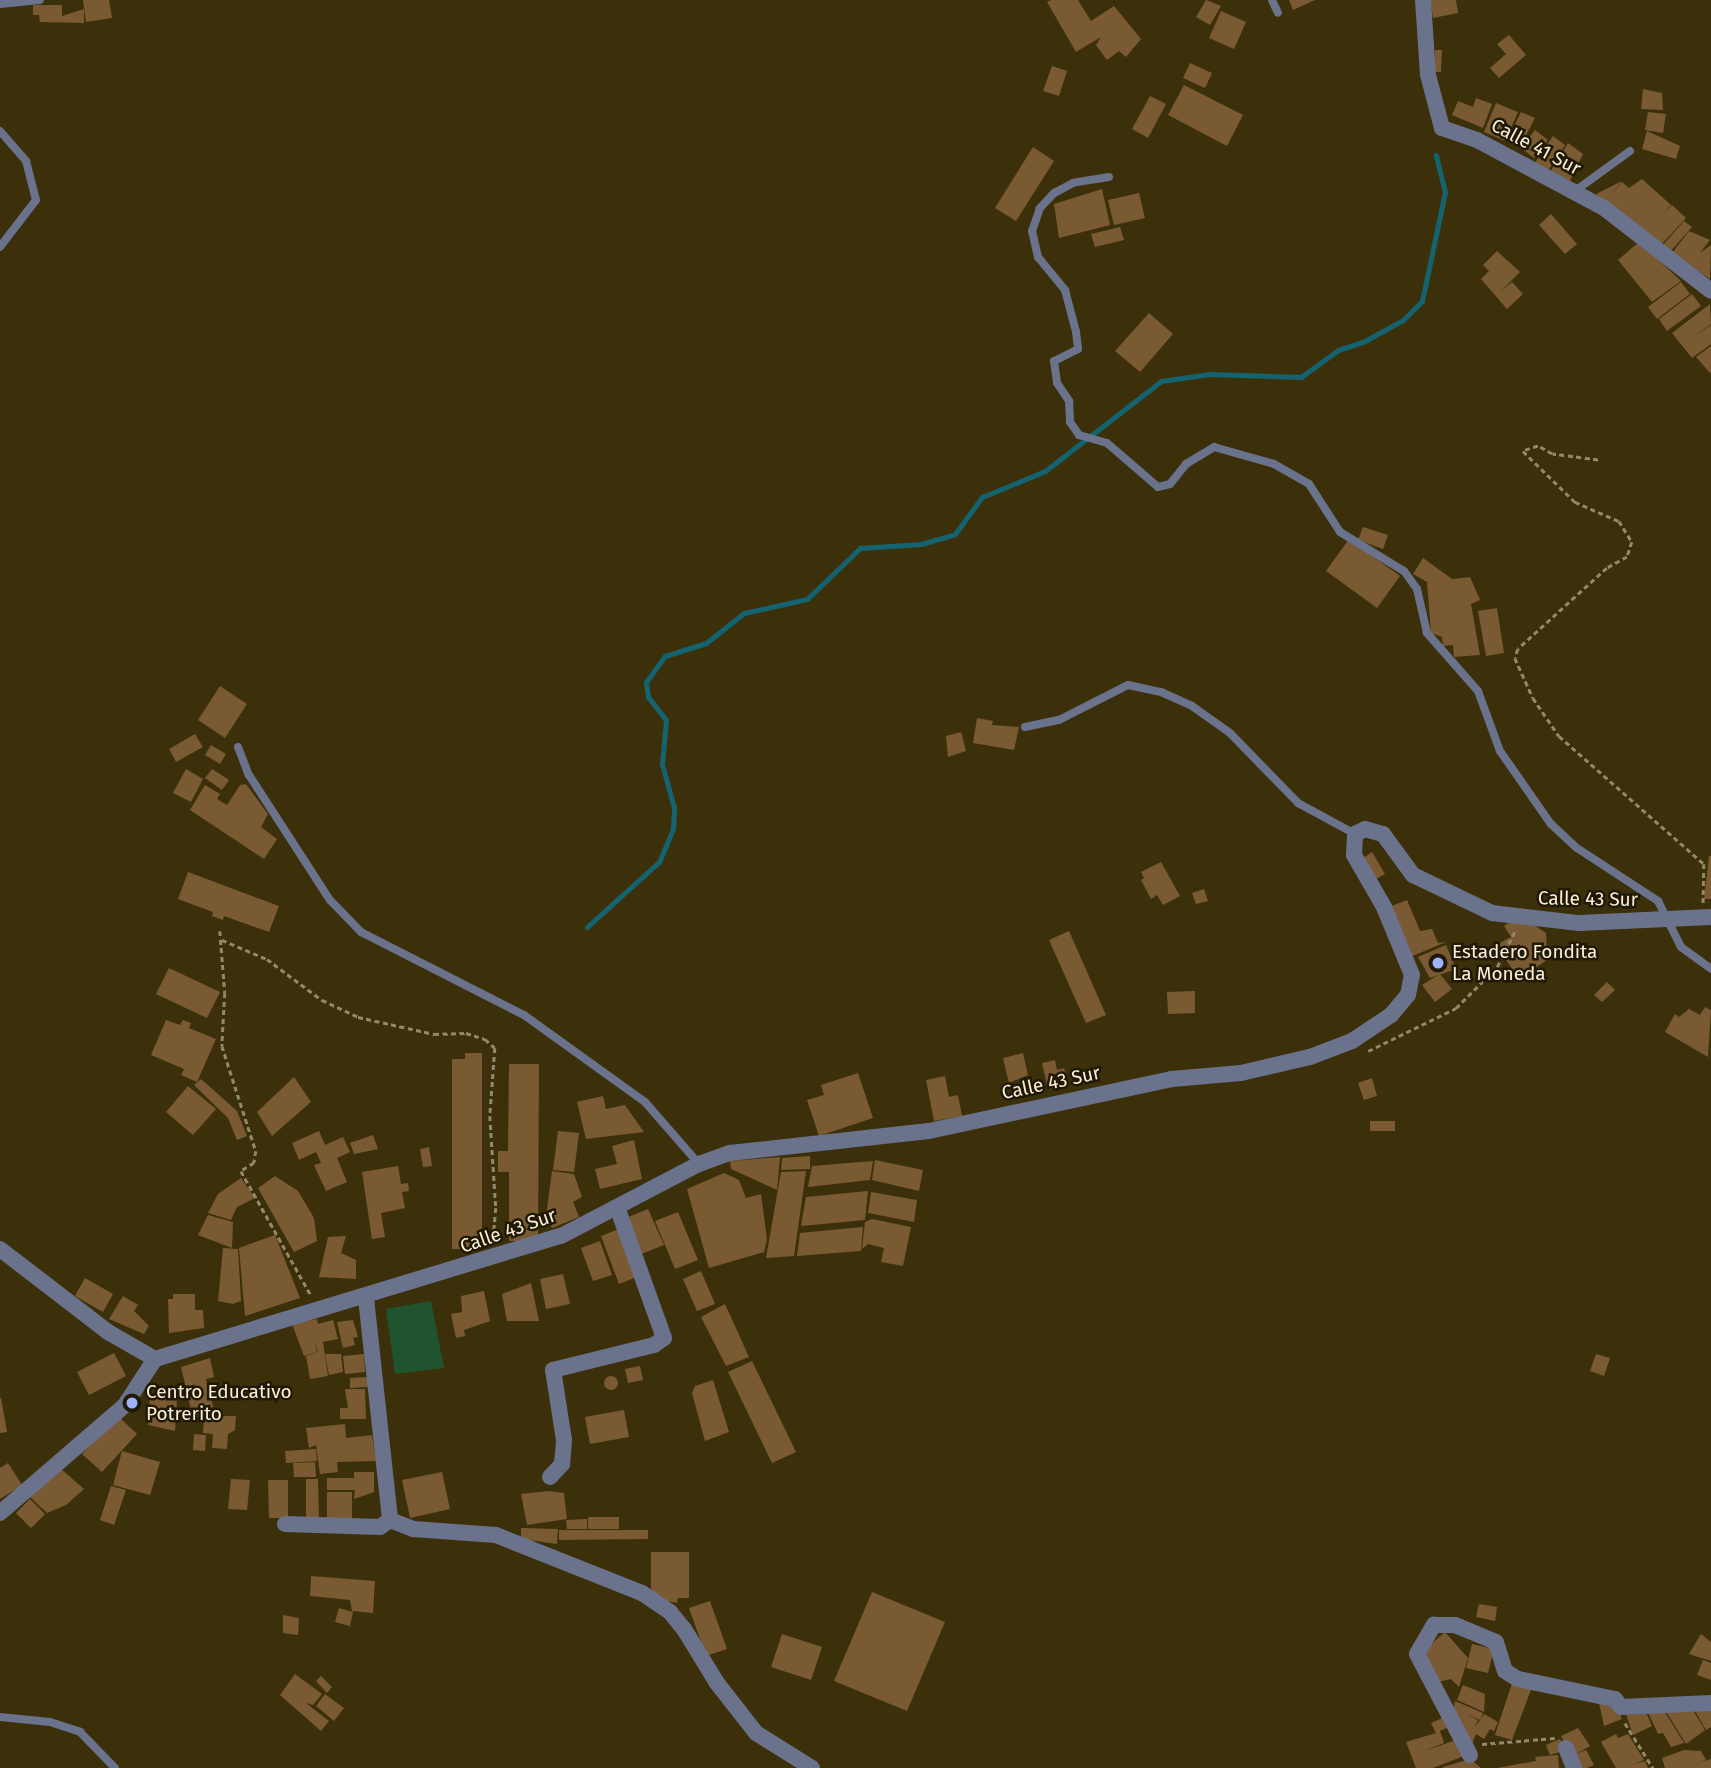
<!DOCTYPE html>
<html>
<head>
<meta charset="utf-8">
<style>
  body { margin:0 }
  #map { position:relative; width:1711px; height:1768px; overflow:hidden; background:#3c300b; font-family:"Fira Sans",sans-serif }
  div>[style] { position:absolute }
  .green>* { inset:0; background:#20542f }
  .stream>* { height:5px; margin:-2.5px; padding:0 2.5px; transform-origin:2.5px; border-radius:2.5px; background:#136470 }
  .building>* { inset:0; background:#7a5a33 }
  .round { border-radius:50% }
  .path>* { height:2.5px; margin-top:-1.25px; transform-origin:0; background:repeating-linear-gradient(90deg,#938868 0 5px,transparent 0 8.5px) }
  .lane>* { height:8px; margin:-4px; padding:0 4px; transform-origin:4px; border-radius:4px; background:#6a728c }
  .street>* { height:16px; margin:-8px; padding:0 8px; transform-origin:8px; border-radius:8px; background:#6a728c }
  .dots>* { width:19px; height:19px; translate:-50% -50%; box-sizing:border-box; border:4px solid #201905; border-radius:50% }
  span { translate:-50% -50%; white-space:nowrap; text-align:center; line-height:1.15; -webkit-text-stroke:5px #201905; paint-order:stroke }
  .street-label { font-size:19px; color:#fbf1d8 }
  .poi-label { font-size:19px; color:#fbf1d8 }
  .left { translate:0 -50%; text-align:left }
</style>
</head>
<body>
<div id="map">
  <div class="green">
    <i style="clip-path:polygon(431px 1301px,444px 1368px,395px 1374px,386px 1309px)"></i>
  </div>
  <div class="stream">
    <i style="left:587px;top:927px;width:97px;rotate:-42.1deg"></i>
    <i style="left:659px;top:862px;width:36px;rotate:-67deg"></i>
    <i style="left:673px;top:829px;width:21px;rotate:-87deg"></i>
    <i style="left:674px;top:808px;width:46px;rotate:-105.3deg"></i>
    <i style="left:662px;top:764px;width:44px;rotate:-84.8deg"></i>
    <i style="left:666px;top:720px;width:29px;rotate:-128deg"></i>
    <i style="left:648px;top:697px;width:15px;rotate:-98deg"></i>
    <i style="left:646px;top:682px;width:32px;rotate:-54deg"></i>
    <i style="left:665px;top:656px;width:43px;rotate:-17.6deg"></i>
    <i style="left:706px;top:643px;width:48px;rotate:-38.3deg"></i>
    <i style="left:744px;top:613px;width:65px;rotate:-12.5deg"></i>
    <i style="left:807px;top:599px;width:74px;rotate:-43.9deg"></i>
    <i style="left:860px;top:548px;width:61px;rotate:-3.8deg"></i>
    <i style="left:921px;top:544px;width:35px;rotate:-16deg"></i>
    <i style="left:955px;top:534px;width:46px;rotate:-53.9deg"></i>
    <i style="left:982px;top:497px;width:68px;rotate:-22.4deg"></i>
    <i style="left:1045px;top:471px;width:147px;rotate:-37.8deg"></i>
    <i style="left:1161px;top:381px;width:49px;rotate:-8.3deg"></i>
    <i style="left:1209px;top:374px;width:92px;rotate:1.9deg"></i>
    <i style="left:1301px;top:377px;width:46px;rotate:-36.1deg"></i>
    <i style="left:1338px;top:350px;width:26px;rotate:-18deg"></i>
    <i style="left:1363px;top:342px;width:46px;rotate:-28.8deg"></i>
    <i style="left:1403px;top:320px;width:27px;rotate:-45deg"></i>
    <i style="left:1422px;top:301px;width:111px;rotate:-78.1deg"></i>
    <i style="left:1445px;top:192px;width:38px;rotate:-104deg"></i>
  </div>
  <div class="building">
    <i style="clip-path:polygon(83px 0,109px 0,112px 18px,86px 22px)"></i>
    <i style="clip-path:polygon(1051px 0,1078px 0,1091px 21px,1114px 6px,1141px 39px,1126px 57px,1119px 51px,1107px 60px,1096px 45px,1101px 37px,1076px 52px,1047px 2px)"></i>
    <i style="clip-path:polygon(1206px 0,1221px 6px,1210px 25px,1196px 17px)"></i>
    <i style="clip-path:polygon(1289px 0,1315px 0,1293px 10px)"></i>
    <i style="clip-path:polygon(1430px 0,1456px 0,1458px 13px,1433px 18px)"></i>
    <i style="clip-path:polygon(33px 5px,62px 5px,62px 16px,84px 9px,84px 23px,40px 22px,39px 15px,33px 15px)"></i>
    <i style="clip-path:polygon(1221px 11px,1246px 22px,1234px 49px,1209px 38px)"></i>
    <i style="clip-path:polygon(1509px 35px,1526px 55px,1499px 78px,1490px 68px,1506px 54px,1497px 44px)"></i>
    <i style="clip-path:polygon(1435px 50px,1442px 50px,1441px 72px,1435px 72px)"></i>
    <i style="clip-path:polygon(1190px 63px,1212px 73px,1205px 88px,1183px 78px)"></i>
    <i style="clip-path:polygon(1052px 66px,1067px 71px,1059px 96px,1043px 91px)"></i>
    <i style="clip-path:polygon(1184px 85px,1243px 115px,1227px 146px,1168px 115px)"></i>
    <i style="clip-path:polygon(1643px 89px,1662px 93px,1663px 110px,1641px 109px)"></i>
    <i style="clip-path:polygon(1150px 96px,1166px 104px,1148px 138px,1132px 129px)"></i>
    <i style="clip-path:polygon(1476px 98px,1492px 104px,1483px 128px,1452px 115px,1458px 101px,1473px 107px)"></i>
    <i style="clip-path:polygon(1496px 103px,1518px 112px,1505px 141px,1484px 132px)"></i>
    <i style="clip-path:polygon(1521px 112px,1535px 118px,1523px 141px,1510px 135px)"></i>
    <i style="clip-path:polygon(1648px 112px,1666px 114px,1663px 133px,1645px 130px)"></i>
    <i style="clip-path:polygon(1535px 130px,1548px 140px,1534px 158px,1521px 148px)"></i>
    <i style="clip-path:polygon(1647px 131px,1680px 146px,1676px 159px,1642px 149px)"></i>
    <i style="clip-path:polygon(1553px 136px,1565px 145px,1547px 172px,1534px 164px)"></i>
    <i style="clip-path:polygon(1568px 143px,1583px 154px,1569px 183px,1550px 172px)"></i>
    <i style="clip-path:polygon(1033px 147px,1054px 161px,1016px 221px,995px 208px)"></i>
    <i style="clip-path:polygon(1642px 179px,1671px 205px,1663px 214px,1672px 205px,1686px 218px,1660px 246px,1596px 194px,1622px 181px,1610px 196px,1622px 182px,1629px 188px)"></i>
    <i style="clip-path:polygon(1102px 189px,1110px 225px,1059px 238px,1054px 204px)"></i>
    <i style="clip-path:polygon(1139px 193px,1145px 218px,1114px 225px,1108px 200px)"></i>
    <i style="clip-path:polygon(1551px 214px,1577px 244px,1565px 254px,1539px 225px)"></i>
    <i style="clip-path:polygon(1684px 221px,1692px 227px,1669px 253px,1662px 246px)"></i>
    <i style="clip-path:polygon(1120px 227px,1124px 240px,1095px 247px,1091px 234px)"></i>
    <i style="clip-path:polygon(1689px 231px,1710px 240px,1700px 253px,1711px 245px,1710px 279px,1672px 253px)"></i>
    <i style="clip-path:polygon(1639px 242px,1681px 281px,1652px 302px,1618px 260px)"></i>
    <i style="clip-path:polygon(1497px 251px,1520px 272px,1501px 291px,1512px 282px,1523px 294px,1507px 309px,1481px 279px,1489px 271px,1483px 265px)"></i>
    <i style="clip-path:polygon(1681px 282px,1690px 294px,1657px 319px,1648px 307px)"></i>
    <i style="clip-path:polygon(1692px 294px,1701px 306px,1667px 331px,1659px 319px)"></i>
    <i style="clip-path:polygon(1710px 304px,1711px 324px,1693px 337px,1711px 325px,1711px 344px,1692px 358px,1672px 333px)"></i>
    <i style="clip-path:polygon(1149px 313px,1173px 334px,1140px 372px,1115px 351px)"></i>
    <i style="clip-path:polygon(1711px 346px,1711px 374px,1696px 357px)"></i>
    <i style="clip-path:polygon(1363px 527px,1388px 535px,1383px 549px,1358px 540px)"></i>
    <i style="clip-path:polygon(1349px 539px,1400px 576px,1377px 608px,1326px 571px)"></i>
    <i style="clip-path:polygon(1423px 558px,1452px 579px,1470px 577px,1480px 600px,1471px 604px,1480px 655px,1454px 657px,1453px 645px,1443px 646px,1442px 637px,1431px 633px,1427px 582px,1413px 574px)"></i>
    <i style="clip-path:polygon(1497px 608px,1504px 653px,1486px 656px,1478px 611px)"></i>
    <i style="clip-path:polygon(220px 686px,247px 704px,225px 738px,198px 720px)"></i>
    <i style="clip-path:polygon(977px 718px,993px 721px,992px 725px,1019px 727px,1014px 750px,973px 743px)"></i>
    <i style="clip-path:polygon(961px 732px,966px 751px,948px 757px,946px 736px)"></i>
    <i style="clip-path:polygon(195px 734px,203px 747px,176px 762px,169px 749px)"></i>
    <i style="clip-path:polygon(211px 745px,226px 754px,220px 764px,205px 755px)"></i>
    <i style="clip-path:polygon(186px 769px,203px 779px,191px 802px,173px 793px)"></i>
    <i style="clip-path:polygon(212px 769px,229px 780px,222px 790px,205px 778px)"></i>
    <i style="clip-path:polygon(246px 784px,268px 814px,261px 827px,277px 839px,264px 859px,190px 810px,205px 785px,220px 794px,217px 799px,227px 805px,240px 785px)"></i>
    <i style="clip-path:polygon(1372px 852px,1385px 874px,1374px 880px,1362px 859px)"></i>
    <i style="clip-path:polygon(1709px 856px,1711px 856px,1711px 899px,1704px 899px)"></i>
    <i style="clip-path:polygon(1161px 862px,1180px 896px,1163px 905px,1157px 895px,1151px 899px,1141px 880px,1144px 878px,1141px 872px)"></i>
    <i style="clip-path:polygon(188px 872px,279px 906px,269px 932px,224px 916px,223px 920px,212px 916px,213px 912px,178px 899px)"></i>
    <i style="clip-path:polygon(1204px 889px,1208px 901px,1196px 904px,1192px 893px)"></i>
    <i style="clip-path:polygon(1407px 900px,1420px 931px,1432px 929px,1438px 943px,1446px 942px,1410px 957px,1389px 907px)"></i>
    <i style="clip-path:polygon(1510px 922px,1534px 925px,1546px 933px,1547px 960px,1519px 979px,1496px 945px,1511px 937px,1504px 926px)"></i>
    <i style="clip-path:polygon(1069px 931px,1106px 1015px,1086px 1023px,1049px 940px)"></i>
    <i style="clip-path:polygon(1446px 945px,1456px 969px,1430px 978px,1418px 957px)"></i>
    <i style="clip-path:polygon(169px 968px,220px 992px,207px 1018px,156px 994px)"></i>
    <i style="clip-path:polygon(1440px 974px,1452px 989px,1435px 1002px,1422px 985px)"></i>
    <i style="clip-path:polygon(1607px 982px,1615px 990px,1602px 1002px,1594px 995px)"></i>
    <i style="clip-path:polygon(1195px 991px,1195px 1013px,1168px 1014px,1167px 992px)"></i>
    <i style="clip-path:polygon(1705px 1007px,1711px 1010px,1708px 1057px,1665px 1032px,1675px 1014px,1679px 1017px,1689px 1009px,1700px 1015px)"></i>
    <i style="clip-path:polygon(166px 1020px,180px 1025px,183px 1020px,191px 1023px,189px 1028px,216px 1039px,197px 1082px,181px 1075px,184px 1069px,151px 1055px)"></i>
    <i style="clip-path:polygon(465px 1053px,482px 1053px,482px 1249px,452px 1249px,452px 1059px,465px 1059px)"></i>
    <i style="clip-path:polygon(1023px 1053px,1028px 1075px,1009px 1083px,1003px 1058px)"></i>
    <i style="clip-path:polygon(1055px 1060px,1057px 1070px,1064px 1068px,1067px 1080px,1065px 1085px,1048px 1089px,1042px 1063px)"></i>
    <i style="clip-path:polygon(509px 1064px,539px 1064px,538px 1241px,509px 1241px,509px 1172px,498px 1172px,498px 1151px,508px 1151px)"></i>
    <i style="clip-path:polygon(858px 1073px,873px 1118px,819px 1136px,807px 1100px,824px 1095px,821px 1085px)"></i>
    <i style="clip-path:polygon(945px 1076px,949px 1097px,958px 1095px,962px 1116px,934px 1121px,926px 1080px)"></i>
    <i style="clip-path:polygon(294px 1077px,311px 1102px,272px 1136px,257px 1112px)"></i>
    <i style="clip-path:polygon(1372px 1078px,1377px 1096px,1364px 1100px,1358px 1083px)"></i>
    <i style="clip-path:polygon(201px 1079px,237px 1111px,247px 1136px,237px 1140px,228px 1118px,194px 1085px)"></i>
    <i style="clip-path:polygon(188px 1086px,216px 1109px,193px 1135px,166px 1112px)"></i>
    <i style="clip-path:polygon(603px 1096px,606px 1109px,625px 1105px,644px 1132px,586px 1139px,577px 1102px)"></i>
    <i style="clip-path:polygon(1370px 1121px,1395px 1121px,1395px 1131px,1370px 1131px)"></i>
    <i style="clip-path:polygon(319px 1131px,325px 1145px,343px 1137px,350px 1152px,337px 1158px,347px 1182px,326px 1191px,314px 1165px,321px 1163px,316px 1152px,299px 1160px,292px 1143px)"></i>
    <i style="clip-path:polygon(558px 1131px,579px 1133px,574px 1172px,553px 1170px)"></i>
    <i style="clip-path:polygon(373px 1135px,378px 1149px,354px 1154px,350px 1143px)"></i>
    <i style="clip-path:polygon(634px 1140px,642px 1179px,600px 1189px,595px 1169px,617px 1164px,612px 1146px)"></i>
    <i style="clip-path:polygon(429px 1147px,432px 1166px,423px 1167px,420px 1149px)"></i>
    <i style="clip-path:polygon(810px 1156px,810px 1169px,781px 1170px,782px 1158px)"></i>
    <i style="clip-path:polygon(780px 1157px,777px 1190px,731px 1169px,730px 1161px)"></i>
    <i style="clip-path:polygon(875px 1160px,923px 1170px,919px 1191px,872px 1180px)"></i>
    <i style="clip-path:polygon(873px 1161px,870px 1180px,808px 1187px,812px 1166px)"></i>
    <i style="clip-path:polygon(398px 1166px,401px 1184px,408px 1183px,409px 1191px,402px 1192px,405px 1208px,381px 1213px,385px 1237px,372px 1239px,362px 1172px)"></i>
    <i style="clip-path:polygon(552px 1171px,574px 1174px,582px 1197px,573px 1202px,579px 1217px,552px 1228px,546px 1216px)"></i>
    <i style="clip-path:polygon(806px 1171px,794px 1256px,766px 1258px,781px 1172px)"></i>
    <i style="clip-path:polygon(724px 1173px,739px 1180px,746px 1198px,761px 1194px,767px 1239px,764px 1252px,709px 1268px,687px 1189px)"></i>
    <i style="clip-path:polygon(275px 1176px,298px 1191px,314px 1218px,317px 1241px,294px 1252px,258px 1188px)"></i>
    <i style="clip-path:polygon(241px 1178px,255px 1198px,237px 1207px,231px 1220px,208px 1213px,218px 1194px)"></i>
    <i style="clip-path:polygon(868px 1191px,865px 1220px,801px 1226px,806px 1197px)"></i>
    <i style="clip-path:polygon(871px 1192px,917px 1200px,914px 1222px,868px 1213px)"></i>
    <i style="clip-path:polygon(648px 1209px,664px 1245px,641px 1254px,626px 1218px)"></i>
    <i style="clip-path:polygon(678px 1212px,698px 1260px,675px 1269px,655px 1221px)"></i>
    <i style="clip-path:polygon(208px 1215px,233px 1222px,232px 1248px,198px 1235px)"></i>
    <i style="clip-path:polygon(872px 1219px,911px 1227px,903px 1266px,881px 1262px,884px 1248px,868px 1244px,862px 1249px,865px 1222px)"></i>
    <i style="clip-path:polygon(863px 1227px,861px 1251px,797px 1256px,800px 1233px)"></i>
    <i style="clip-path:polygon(619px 1229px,639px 1276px,619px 1284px,601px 1236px)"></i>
    <i style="clip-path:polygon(275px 1235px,300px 1298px,245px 1316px,239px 1248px)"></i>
    <i style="clip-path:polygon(346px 1236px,341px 1253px,356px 1260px,356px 1279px,319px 1277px,328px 1237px)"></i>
    <i style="clip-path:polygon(600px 1241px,612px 1275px,593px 1281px,581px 1248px)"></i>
    <i style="clip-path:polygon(223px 1248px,238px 1249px,241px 1301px,233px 1304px,218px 1301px)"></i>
    <i style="clip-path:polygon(701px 1271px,715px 1304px,697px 1311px,683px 1279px)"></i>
    <i style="clip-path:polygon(563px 1274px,570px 1304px,546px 1309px,540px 1279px)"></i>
    <i style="clip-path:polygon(85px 1278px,113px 1294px,103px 1312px,75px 1296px)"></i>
    <i style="clip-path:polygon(531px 1283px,539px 1321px,507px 1321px,502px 1294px)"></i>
    <i style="clip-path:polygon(484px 1291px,490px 1321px,464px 1330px,465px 1336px,456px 1338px,451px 1314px,462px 1312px,461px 1296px)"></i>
    <i style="clip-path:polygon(173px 1294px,195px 1294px,195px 1310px,203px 1310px,204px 1328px,169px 1333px,168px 1299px,173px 1299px)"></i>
    <i style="clip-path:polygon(123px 1296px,138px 1305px,134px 1311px,149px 1326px,144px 1334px,109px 1319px)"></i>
    <i style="clip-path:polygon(725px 1304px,749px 1357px,726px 1366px,701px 1317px)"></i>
    <i style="clip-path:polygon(317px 1319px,318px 1324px,333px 1320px,338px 1339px,323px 1342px,328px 1376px,310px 1379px,306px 1356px,318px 1352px,314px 1341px,317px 1352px,304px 1356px,292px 1324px)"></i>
    <i style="clip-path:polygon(353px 1320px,358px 1337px,353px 1338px,355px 1345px,343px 1348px,337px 1322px)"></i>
    <i style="clip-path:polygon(114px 1353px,126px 1376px,89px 1395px,77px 1372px)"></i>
    <i style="clip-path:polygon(325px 1354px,341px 1354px,343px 1372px,329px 1375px)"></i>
    <i style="clip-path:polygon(364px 1354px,365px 1372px,345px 1374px,343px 1356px)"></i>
    <i style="clip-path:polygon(1596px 1354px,1610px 1358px,1604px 1376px,1590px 1371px)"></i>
    <i style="clip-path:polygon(210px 1358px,214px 1377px,206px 1379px,215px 1414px,193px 1418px,181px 1367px)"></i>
    <i style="clip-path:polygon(752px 1361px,796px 1452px,772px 1463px,728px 1372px)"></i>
    <i style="clip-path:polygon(640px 1366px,643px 1380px,628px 1383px,625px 1369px)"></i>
    <i class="round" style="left:604px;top:1376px;width:14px;height:14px"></i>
    <i style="clip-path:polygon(368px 1377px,368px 1387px,350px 1388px,350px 1378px)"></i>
    <i style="clip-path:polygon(713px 1380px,729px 1432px,705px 1441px,692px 1393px,695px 1386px)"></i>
    <i style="clip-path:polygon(345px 1389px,365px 1389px,366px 1419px,340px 1419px,340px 1408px,348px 1408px)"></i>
    <i style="clip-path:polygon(150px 1394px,177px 1399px,175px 1431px,148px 1425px)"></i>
    <i style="clip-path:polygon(0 1398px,1px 1398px,7px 1432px,0 1433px)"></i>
    <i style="clip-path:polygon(624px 1410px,629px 1437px,590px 1444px,585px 1417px)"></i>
    <i style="clip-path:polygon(118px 1416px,137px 1434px,102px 1472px,82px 1454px)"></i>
    <i style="clip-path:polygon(226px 1416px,236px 1416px,235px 1430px,228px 1434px,227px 1449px,212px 1448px,213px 1434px,203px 1433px,204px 1418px)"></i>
    <i style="clip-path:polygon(345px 1424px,346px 1438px,372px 1435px,376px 1461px,337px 1462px,338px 1472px,320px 1474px,316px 1445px,309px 1448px,306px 1428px)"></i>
    <i style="clip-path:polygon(194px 1434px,206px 1435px,205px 1451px,193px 1450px)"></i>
    <i style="clip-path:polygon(316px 1449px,317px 1461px,286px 1463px,285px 1451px)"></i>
    <i style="clip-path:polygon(122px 1451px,160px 1462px,150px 1495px,113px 1485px)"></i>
    <i style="clip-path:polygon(315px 1462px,316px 1477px,294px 1477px,293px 1463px)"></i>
    <i style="clip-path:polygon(8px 1463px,22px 1485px,0 1499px,0 1468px)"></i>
    <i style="clip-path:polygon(60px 1468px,84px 1489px,66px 1505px,47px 1513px,30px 1497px)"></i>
    <i style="clip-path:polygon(354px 1472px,374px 1472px,374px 1492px,354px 1499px,355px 1490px,327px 1490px,327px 1478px,354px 1478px)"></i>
    <i style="clip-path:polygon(442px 1472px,450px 1509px,410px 1518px,402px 1480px)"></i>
    <i style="clip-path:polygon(231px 1479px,250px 1480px,247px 1510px,228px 1509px)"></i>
    <i style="clip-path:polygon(306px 1479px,318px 1479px,319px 1517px,306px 1517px)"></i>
    <i style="clip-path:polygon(268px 1480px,288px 1480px,288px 1518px,269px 1518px)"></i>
    <i style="clip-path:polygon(111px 1486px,126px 1490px,114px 1525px,100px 1520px)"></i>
    <i style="clip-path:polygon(549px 1491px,564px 1493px,567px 1519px,527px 1525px,521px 1494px)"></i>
    <i style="clip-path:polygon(327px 1492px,352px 1492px,352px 1519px,327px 1519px)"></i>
    <i style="clip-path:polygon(30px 1499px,45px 1514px,31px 1528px,16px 1513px)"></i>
    <i style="clip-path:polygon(588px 1517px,619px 1517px,619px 1529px,588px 1529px)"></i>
    <i style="clip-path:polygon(587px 1519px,587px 1529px,567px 1529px,566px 1520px)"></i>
    <i style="clip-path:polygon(521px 1528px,558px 1529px,557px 1544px,521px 1539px)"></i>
    <i style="clip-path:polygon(559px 1530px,648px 1530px,648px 1539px,559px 1540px)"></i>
    <i style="clip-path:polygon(651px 1552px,689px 1552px,689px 1598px,678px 1598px,677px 1603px,651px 1598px)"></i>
    <i style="clip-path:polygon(311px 1576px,375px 1581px,373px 1613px,352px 1611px,350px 1600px,310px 1596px)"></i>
    <i style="clip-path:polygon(872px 1592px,945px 1622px,907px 1711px,834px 1681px)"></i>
    <i style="clip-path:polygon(710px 1601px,727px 1649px,706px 1656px,689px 1608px)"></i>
    <i style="clip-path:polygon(1479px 1604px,1497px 1607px,1495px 1621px,1476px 1617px)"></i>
    <i style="clip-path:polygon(339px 1608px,353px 1612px,350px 1626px,335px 1622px)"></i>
    <i style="clip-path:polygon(283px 1615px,299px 1618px,298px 1635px,283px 1633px)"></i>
    <i style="clip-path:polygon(1445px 1632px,1468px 1658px,1459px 1687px,1451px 1679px,1438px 1682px,1420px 1654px)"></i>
    <i style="clip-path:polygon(782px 1634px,822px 1647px,811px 1680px,771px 1667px)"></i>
    <i style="clip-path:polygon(1701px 1634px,1711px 1642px,1711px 1661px,1689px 1654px)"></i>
    <i style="clip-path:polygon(1472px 1644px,1494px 1649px,1488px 1673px,1466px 1668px)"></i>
    <i style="clip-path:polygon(1703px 1660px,1711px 1663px,1711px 1680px,1697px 1675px)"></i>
    <i style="clip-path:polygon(295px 1674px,322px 1694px,313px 1705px,306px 1703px,329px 1721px,321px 1731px,280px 1695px)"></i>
    <i style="clip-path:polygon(321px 1676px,332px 1687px,327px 1693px,316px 1681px)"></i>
    <i style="clip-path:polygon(1513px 1680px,1532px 1687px,1512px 1740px,1495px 1735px)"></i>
    <i style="clip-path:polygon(1463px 1685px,1485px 1694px,1484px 1712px,1457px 1700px)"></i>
    <i style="clip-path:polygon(325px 1694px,344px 1708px,334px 1721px,316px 1706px)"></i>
    <i style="clip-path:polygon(1598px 1698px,1614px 1700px,1622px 1719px,1604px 1726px)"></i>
    <i style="clip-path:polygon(1455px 1701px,1483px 1713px,1480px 1720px,1465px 1713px,1478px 1720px,1475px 1727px,1484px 1714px,1498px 1722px,1494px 1731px,1490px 1729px,1484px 1739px,1476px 1734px,1472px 1744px,1452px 1717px,1463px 1721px,1452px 1716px)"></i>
    <i style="clip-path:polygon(1643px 1705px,1652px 1726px,1633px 1735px,1624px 1708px)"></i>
    <i style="clip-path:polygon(1646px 1708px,1663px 1709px,1684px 1743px,1671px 1747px,1663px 1733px,1658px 1734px)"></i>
    <i style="clip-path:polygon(1694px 1709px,1711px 1709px,1711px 1727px,1706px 1730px)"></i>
    <i style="clip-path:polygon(1665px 1710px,1693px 1710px,1705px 1730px,1686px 1744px)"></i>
    <i style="clip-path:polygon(1447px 1716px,1451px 1726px,1440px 1731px,1444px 1743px,1424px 1751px,1459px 1739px,1464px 1756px,1433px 1768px,1416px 1768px,1406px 1742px,1436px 1733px,1431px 1723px)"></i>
    <i style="clip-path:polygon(1578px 1728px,1590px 1746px,1576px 1754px,1586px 1750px,1594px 1765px,1587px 1768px,1576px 1768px,1561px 1736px)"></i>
    <i style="clip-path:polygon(1616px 1734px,1618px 1738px,1628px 1734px,1644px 1760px,1634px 1764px,1645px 1761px,1648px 1768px,1616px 1768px,1601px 1742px)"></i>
    <i style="clip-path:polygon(1560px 1739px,1566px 1750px,1550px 1755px,1546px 1745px)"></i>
    <i style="clip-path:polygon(1684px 1750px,1701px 1751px,1706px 1760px,1694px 1764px,1711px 1759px,1711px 1768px,1665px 1768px,1662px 1758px)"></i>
    <i style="clip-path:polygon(1558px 1755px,1559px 1768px,1497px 1768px,1536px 1761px,1535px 1757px)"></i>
    <i style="clip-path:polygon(1470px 1759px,1481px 1768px,1443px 1768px,1443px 1767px)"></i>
  </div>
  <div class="path">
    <i style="left:1598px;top:460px;width:46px;rotate:-172.6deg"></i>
    <i style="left:1552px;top:454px;width:16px;rotate:-150deg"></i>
    <i style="left:1538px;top:446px;width:16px;rotate:162deg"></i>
    <i style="left:1523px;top:451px;width:73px;rotate:44.4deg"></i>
    <i style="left:1575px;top:502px;width:48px;rotate:23.4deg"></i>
    <i style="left:1619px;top:521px;width:25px;rotate:58deg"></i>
    <i style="left:1632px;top:542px;width:16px;rotate:108deg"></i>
    <i style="left:1627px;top:557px;width:23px;rotate:151deg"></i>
    <i style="left:1607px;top:568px;width:120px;rotate:137.7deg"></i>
    <i style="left:1518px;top:649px;width:9px;rotate:108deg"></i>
    <i style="left:1515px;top:658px;width:44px;rotate:65.8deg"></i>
    <i style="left:1533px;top:698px;width:46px;rotate:55.6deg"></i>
    <i style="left:1559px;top:736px;width:193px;rotate:41.4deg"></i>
    <i style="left:1704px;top:864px;width:39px;rotate:91deg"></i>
    <i style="left:220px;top:931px;width:62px;rotate:85.4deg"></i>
    <i style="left:225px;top:993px;width:53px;rotate:93.2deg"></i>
    <i style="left:222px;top:1046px;width:110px;rotate:72.1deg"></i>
    <i style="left:256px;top:1151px;width:12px;rotate:99deg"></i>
    <i style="left:254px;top:1163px;width:15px;rotate:148deg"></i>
    <i style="left:241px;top:1171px;width:142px;rotate:60.6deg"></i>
    <i style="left:222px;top:940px;width:49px;rotate:22.9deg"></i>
    <i style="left:267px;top:959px;width:69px;rotate:36.7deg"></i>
    <i style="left:322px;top:1000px;width:40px;rotate:25deg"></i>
    <i style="left:358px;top:1017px;width:78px;rotate:12.6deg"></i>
    <i style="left:434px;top:1034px;width:32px;rotate:-2deg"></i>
    <i style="left:466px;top:1033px;width:20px;rotate:18deg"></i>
    <i style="left:485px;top:1039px;width:13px;rotate:42deg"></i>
    <i style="left:495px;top:1048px;width:68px;rotate:94.2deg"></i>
    <i style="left:490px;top:1116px;width:92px;rotate:86.3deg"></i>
    <i style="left:496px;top:1208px;width:32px;rotate:95deg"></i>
    <i style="left:1368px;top:1051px;width:98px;rotate:-26deg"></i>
    <i style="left:1456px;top:1008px;width:58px;rotate:-45deg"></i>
    <i style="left:1497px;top:967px;width:40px;rotate:-63.4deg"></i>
    <i style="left:1625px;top:1723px;width:53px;rotate:58.1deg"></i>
    <i style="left:1482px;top:1744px;width:73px;rotate:-4.7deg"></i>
  </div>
  <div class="lane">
    <i style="left:1272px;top:0;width:14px;rotate:65deg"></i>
    <i style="left:0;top:4px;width:40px;rotate:-5.7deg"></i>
    <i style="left:0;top:131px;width:40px;rotate:49deg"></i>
    <i style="left:26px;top:161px;width:40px;rotate:75.6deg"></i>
    <i style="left:36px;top:200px;width:59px;rotate:127.5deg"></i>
    <i style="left:1109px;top:177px;width:36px;rotate:171deg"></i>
    <i style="left:1073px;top:183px;width:21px;rotate:152deg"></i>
    <i style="left:1054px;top:193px;width:21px;rotate:133deg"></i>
    <i style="left:1040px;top:208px;width:24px;rotate:109deg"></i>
    <i style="left:1032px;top:231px;width:27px;rotate:77deg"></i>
    <i style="left:1038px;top:257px;width:43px;rotate:50.7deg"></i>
    <i style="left:1065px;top:290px;width:43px;rotate:75.3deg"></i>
    <i style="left:1076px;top:332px;width:17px;rotate:83deg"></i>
    <i style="left:1078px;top:349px;width:27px;rotate:153deg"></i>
    <i style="left:1054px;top:361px;width:22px;rotate:82deg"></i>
    <i style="left:1057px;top:383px;width:22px;rotate:56deg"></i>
    <i style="left:1069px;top:401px;width:21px;rotate:87deg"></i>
    <i style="left:1070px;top:422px;width:16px;rotate:55deg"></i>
    <i style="left:1079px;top:435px;width:29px;rotate:16deg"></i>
    <i style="left:1107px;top:443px;width:67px;rotate:40.8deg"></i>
    <i style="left:1158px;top:487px;width:12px;rotate:-14deg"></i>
    <i style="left:1170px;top:484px;width:26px;rotate:-51deg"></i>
    <i style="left:1186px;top:464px;width:33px;rotate:-31deg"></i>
    <i style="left:1214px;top:447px;width:62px;rotate:15.8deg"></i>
    <i style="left:1274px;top:464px;width:40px;rotate:29.7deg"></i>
    <i style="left:1309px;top:484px;width:57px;rotate:57.1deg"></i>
    <i style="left:1340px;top:532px;width:75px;rotate:31.4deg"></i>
    <i style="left:1404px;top:571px;width:22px;rotate:54deg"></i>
    <i style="left:1417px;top:589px;width:45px;rotate:77.2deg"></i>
    <i style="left:1427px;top:633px;width:77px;rotate:48.7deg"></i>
    <i style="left:1478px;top:691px;width:64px;rotate:69.9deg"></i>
    <i style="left:1500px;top:751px;width:89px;rotate:55.1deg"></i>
    <i style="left:1551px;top:824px;width:35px;rotate:43deg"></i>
    <i style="left:1577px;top:848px;width:97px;rotate:33.2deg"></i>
    <i style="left:1658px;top:901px;width:51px;rotate:63.4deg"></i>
    <i style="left:1681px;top:947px;width:37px;rotate:36deg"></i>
    <i style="left:1575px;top:191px;width:68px;rotate:-36deg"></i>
    <i style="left:1025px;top:727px;width:35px;rotate:-12deg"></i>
    <i style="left:1059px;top:720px;width:77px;rotate:-26.9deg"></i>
    <i style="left:1128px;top:685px;width:34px;rotate:12deg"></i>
    <i style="left:1161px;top:692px;width:34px;rotate:24deg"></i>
    <i style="left:1192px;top:706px;width:47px;rotate:35.4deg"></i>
    <i style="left:1230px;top:733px;width:98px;rotate:45.8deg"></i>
    <i style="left:1298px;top:803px;width:65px;rotate:28.5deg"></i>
    <i style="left:238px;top:747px;width:30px;rotate:69deg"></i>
    <i style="left:249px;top:775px;width:149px;rotate:57.1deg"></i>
    <i style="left:330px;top:900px;width:45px;rotate:45.9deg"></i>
    <i style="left:361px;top:932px;width:183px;rotate:27deg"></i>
    <i style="left:524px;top:1015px;width:149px;rotate:35.7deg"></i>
    <i style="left:645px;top:1102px;width:82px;rotate:48.9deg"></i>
    <i style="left:0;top:1717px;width:50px;rotate:5.7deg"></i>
    <i style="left:50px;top:1722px;width:32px;rotate:18deg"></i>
    <i style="left:80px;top:1732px;width:50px;rotate:45.8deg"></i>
  </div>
  <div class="street">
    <i style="left:1423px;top:0;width:75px;rotate:86.2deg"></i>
    <i style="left:1428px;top:75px;width:55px;rotate:75.2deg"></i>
    <i style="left:1442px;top:128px;width:37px;rotate:19deg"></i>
    <i style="left:1477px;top:140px;width:144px;rotate:28.2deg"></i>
    <i style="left:1604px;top:208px;width:135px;rotate:37.8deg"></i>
    <i style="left:0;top:1249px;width:136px;rotate:37.5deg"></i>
    <i style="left:108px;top:1332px;width:54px;rotate:29.9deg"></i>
    <i style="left:366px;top:1298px;width:223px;rotate:83.8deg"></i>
    <i style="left:390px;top:1520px;width:25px;rotate:21deg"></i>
    <i style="left:413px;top:1529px;width:83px;rotate:4.1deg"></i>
    <i style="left:496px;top:1535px;width:157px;rotate:21.7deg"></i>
    <i style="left:642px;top:1593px;width:34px;rotate:34deg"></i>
    <i style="left:670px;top:1612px;width:22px;rotate:51deg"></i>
    <i style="left:684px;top:1629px;width:63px;rotate:58.6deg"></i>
    <i style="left:717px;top:1683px;width:63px;rotate:52deg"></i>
    <i style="left:756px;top:1733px;width:66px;rotate:32deg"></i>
    <i style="left:155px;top:1359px;width:424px;rotate:-16.9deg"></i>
    <i style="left:561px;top:1236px;width:156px;rotate:-27.6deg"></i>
    <i style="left:699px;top:1164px;width:33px;rotate:-20deg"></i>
    <i style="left:730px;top:1153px;width:200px;rotate:-6.3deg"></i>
    <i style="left:929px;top:1131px;width:249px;rotate:-12.1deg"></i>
    <i style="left:1172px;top:1079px;width:69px;rotate:-5deg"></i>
    <i style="left:1241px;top:1073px;width:71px;rotate:-13.1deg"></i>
    <i style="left:1310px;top:1057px;width:45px;rotate:-20.9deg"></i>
    <i style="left:1352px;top:1041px;width:47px;rotate:-33.7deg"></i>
    <i style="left:1391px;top:1015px;width:26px;rotate:-50deg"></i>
    <i style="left:1408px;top:995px;width:20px;rotate:-79deg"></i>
    <i style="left:1412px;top:975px;width:74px;rotate:-112.4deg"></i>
    <i style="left:1384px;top:907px;width:60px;rotate:-120deg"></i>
    <i style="left:1354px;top:855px;width:21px;rotate:-87deg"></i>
    <i style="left:1355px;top:834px;width:11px;rotate:-27deg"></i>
    <i style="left:1365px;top:829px;width:19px;rotate:16deg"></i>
    <i style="left:1383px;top:834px;width:51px;rotate:53.8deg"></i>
    <i style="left:1413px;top:875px;width:88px;rotate:25.7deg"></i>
    <i style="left:1492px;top:913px;width:88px;rotate:6.6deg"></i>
    <i style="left:1579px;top:923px;width:132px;rotate:-2.6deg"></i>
    <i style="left:550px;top:1477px;width:18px;rotate:-47deg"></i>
    <i style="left:562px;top:1464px;width:24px;rotate:-85deg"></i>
    <i style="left:564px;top:1440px;width:71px;rotate:-98.9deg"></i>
    <i style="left:553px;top:1370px;width:104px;rotate:-13.9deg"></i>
    <i style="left:654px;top:1345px;width:12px;rotate:-35deg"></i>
    <i style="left:664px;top:1338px;width:139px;rotate:-109.7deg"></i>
    <i style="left:0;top:1513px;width:165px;rotate:-40.8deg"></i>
    <i style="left:125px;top:1405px;width:55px;rotate:-56.9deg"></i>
    <i style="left:285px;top:1524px;width:95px;rotate:1.8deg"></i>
    <i style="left:380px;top:1527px;width:12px;rotate:-35deg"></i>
    <i style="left:1566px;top:1748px;width:22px;rotate:68deg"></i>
    <i style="left:1470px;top:1755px;width:114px;rotate:-117.7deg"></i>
    <i style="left:1417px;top:1654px;width:34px;rotate:-60deg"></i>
    <i style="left:1434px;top:1625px;width:21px"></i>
    <i style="left:1455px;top:1625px;width:44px;rotate:22.5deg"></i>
    <i style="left:1496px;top:1642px;width:30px;rotate:73deg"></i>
    <i style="left:1505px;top:1671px;width:15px;rotate:32deg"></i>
    <i style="left:1518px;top:1679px;width:99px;rotate:11.7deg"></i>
    <i style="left:1615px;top:1699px;width:10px;rotate:53deg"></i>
    <i style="left:1621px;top:1707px;width:90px;rotate:-2.5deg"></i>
  </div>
  <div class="dots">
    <i style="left:1438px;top:963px;background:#9db4fd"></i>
    <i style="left:132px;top:1403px;background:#9db4fd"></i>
  </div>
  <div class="street-label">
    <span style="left:1536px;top:147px;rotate:28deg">Calle 41 Sur</span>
    <span style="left:1588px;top:899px;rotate:1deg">Calle 43 Sur</span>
    <span style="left:1051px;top:1083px;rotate:-12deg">Calle 43 Sur</span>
    <span style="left:508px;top:1231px;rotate:-19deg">Calle 43 Sur</span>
  </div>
  <div class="poi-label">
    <span class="left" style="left:1452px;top:963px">Estadero Fondita<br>La Moneda</span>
    <span class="left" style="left:146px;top:1403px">Centro Educativo<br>Potrerito</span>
  </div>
</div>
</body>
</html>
